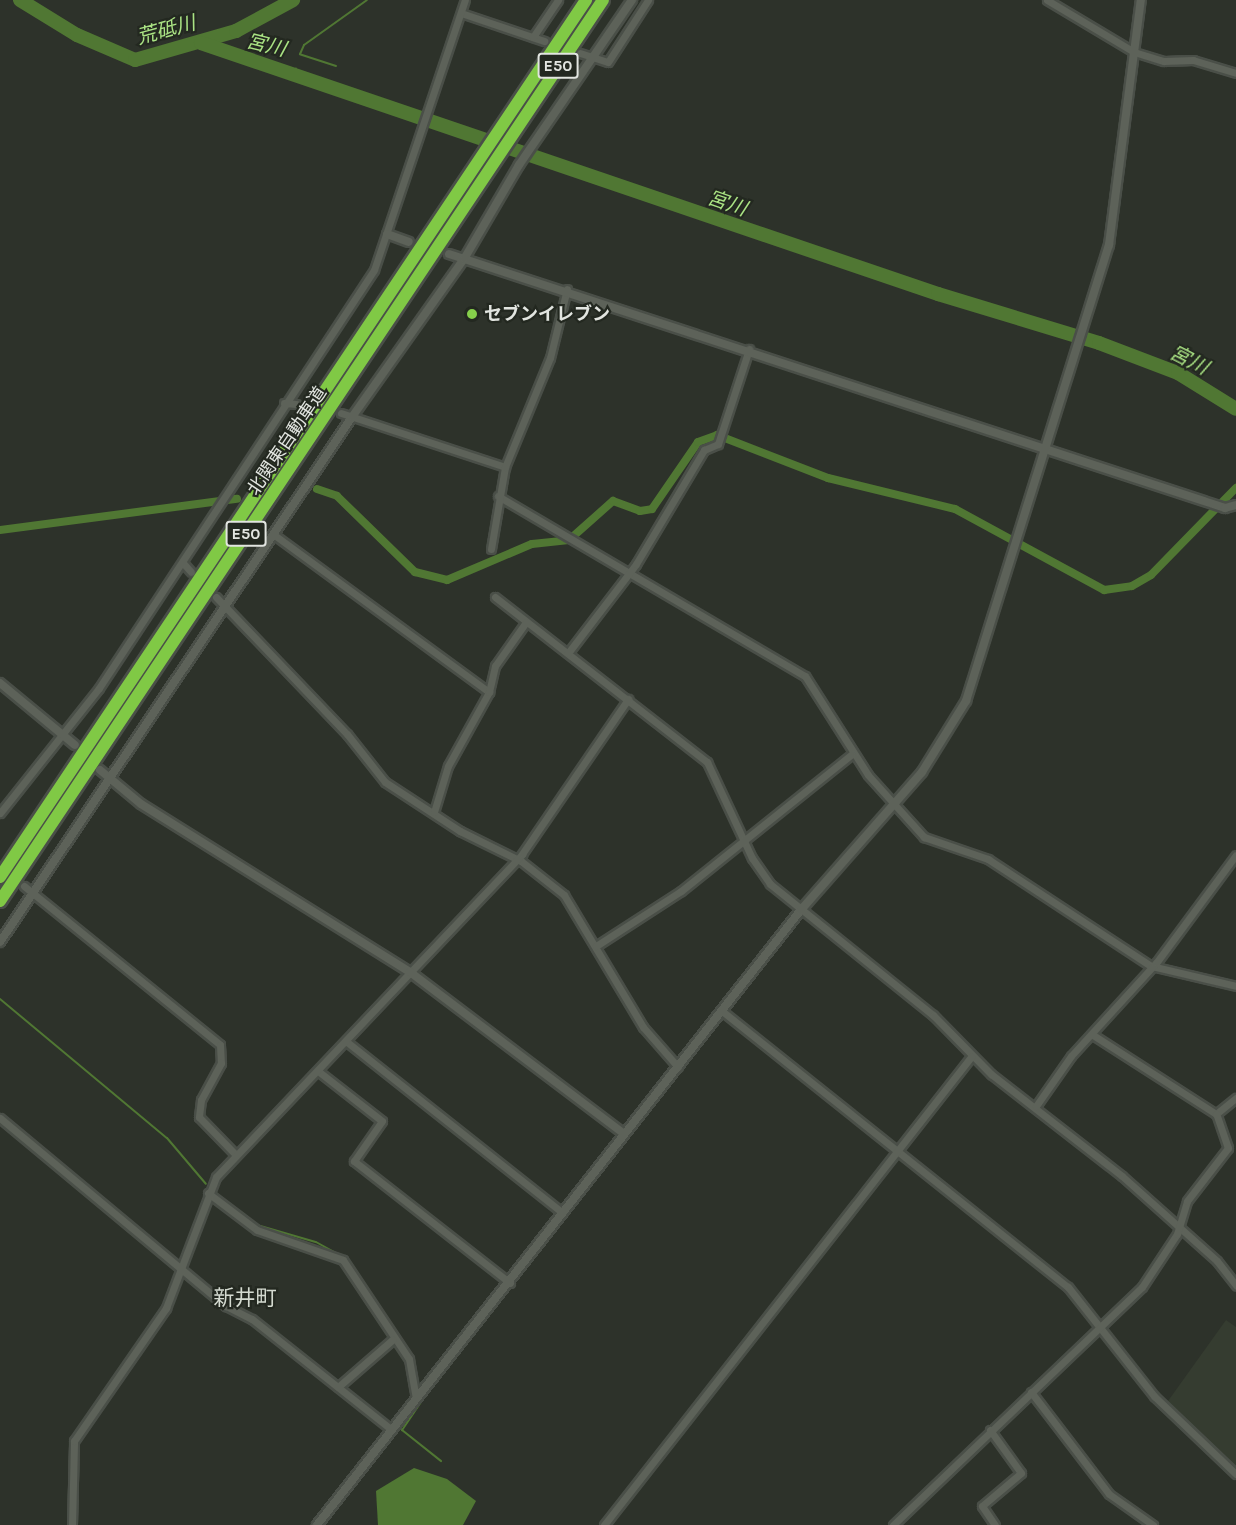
<!DOCTYPE html>
<html>
<head>
<meta charset="utf-8">
<style>
  body { margin:0 }
  #map { position:relative; width:1236px; height:1525px; overflow:hidden; background:#2d322a; font-family:Karla,"Noto Sans JP",sans-serif }
  div>[style] { position:absolute }
  .built>* { inset:0; background:#353c30 }
  .water>* { inset:0; background:#507733 }
  .stream>* { height:2px; margin:-1px; padding:0 1px; transform-origin:1px; border-radius:1px; background:#507733 }
  .canal>* { height:8px; margin:-4px; padding:0 4px; transform-origin:4px; border-radius:4px; background:#507733 }
  .river>* { height:14px; margin:-7px; padding:0 7px; transform-origin:7px; border-radius:7px; background:#507733 }
  .minor-tunnel>* { height:7px; margin-top:-3.5px; transform-origin:0; background:repeating-linear-gradient(90deg,#484d45 0 7px,transparent 0 10.5px) }
  .tertiary-tunnel>* { height:8px; margin-top:-4px; transform-origin:0; background:repeating-linear-gradient(90deg,#484d45 0 8px,transparent 0 12px) }
  .roads { filter:drop-shadow(2px 0 #4a4f48) drop-shadow(-2px 0 #4a4f48) drop-shadow(0 2px #4a4f48) drop-shadow(0 -2px #4a4f48) }
  .minor>* { height:7px; margin:-3.5px; padding:0 3.5px; transform-origin:3.5px; border-radius:3.5px; background:#5d6259 }
  .tertiary>* { height:8px; margin:-4px; padding:0 4px; transform-origin:4px; border-radius:4px; background:#5d6259 }
  .motorway>* { height:12px; margin:-6px; padding:0 6px; transform-origin:6px; border-radius:6px; background:#80c945 }
  .dots>* { width:16px; height:16px; translate:-50% -50%; box-sizing:border-box; border:3px solid #232820; border-radius:50% }
  span { translate:-50% -50%; white-space:nowrap; text-align:center; line-height:1.15; -webkit-text-stroke:4.5px #232820; paint-order:stroke }
  .shield-label span { padding:2px 4px; background:#232820; border:2px solid; border-radius:4px; -webkit-text-stroke-width:0 }
  .shield-label { font-size:16px; color:#e2e5e0; font-weight:700 }
  .poi-label { font-size:18px; color:#e2e5e0; font-weight:700 }
  .left { translate:0 -50%; text-align:left }
  .street-label { font-size:18px; color:#e2e5e0 }
  .water-label { font-size:20px; color:#aae384; font-style:italic }
  .quarter-label { font-size:21px; color:#d4dad0 }
</style>
</head>
<body>
<div id="map">
  <div class="built">
    <i style="clip-path:polygon(1226px 1320px,1236px 1327px,1236px 1469px,1168px 1401px)"></i>
  </div>
  <div class="water">
    <i style="clip-path:polygon(414px 1468px,447px 1479px,476px 1501px,463px 1525px,378px 1525px,376px 1491px)"></i>
  </div>
  <div class="stream">
    <i style="left:336px;top:66px;width:38px;rotate:-162deg"></i>
    <i style="left:300px;top:54px;width:10px;rotate:-66deg"></i>
    <i style="left:304px;top:45px;width:77px;rotate:-35.5deg"></i>
    <i style="left:294px;top:72px;width:4px;rotate:-63deg"></i>
    <i style="left:0;top:999px;width:217px;rotate:39.8deg"></i>
    <i style="left:167px;top:1138px;width:60px;rotate:49.7deg"></i>
    <i style="left:241px;top:1212px;width:21px;rotate:39deg"></i>
    <i style="left:257px;top:1225px;width:61px;rotate:16.1deg"></i>
    <i style="left:316px;top:1242px;width:26px;rotate:29deg"></i>
    <i style="left:348px;top:1263px;width:42px;rotate:54.8deg"></i>
    <i style="left:413px;top:1365px;width:18px;rotate:77deg"></i>
    <i style="left:421px;top:1402px;width:34px;rotate:124deg"></i>
    <i style="left:402px;top:1430px;width:50px;rotate:38.5deg"></i>
  </div>
  <div class="canal">
    <i style="left:317px;top:489px;width:21px;rotate:19deg"></i>
    <i style="left:337px;top:496px;width:109px;rotate:44.3deg"></i>
    <i style="left:415px;top:572px;width:33px;rotate:14deg"></i>
    <i style="left:447px;top:580px;width:92px;rotate:-23deg"></i>
    <i style="left:532px;top:544px;width:37px;rotate:-6deg"></i>
    <i style="left:569px;top:540px;width:59px;rotate:-41.6deg"></i>
    <i style="left:613px;top:501px;width:29px;rotate:20deg"></i>
    <i style="left:640px;top:511px;width:12px;rotate:-9deg"></i>
    <i style="left:652px;top:509px;width:81px;rotate:-55.5deg"></i>
    <i style="left:698px;top:442px;width:20px;rotate:-20deg"></i>
    <i style="left:717px;top:435px;width:119px;rotate:21.2deg"></i>
    <i style="left:828px;top:478px;width:131px;rotate:13.7deg"></i>
    <i style="left:955px;top:509px;width:170px;rotate:28.5deg"></i>
    <i style="left:1104px;top:590px;width:28px;rotate:-8deg"></i>
    <i style="left:1132px;top:586px;width:22px;rotate:-30deg"></i>
    <i style="left:1151px;top:575px;width:122px;rotate:-45.7deg"></i>
    <i style="left:0;top:530px;width:239px;rotate:-7.5deg"></i>
  </div>
  <div class="river">
    <i style="left:20px;top:0;width:67px;rotate:31.6deg"></i>
    <i style="left:77px;top:35px;width:63px;rotate:23.3deg"></i>
    <i style="left:135px;top:60px;width:105px;rotate:-16deg"></i>
    <i style="left:236px;top:31px;width:65px;rotate:-28.5deg"></i>
    <i style="left:201px;top:43px;width:779px;rotate:18.81deg"></i>
    <i style="left:938px;top:294px;width:168px;rotate:16.9deg"></i>
    <i style="left:1099px;top:343px;width:85px;rotate:20.8deg"></i>
    <i style="left:1178px;top:373px;width:68px;rotate:31.8deg"></i>
  </div>
  <div class="minor-tunnel">
    <i style="left:296px;top:404px;width:46px;rotate:11.3deg"></i>
  </div>
  <div class="tertiary-tunnel">
    <i style="left:409px;top:242px;width:42px;rotate:16.7deg"></i>
  </div>
  <div class="roads">
    <div class="minor">
      <i style="left:1047px;top:0;width:101px;rotate:30.9deg"></i>
      <i style="left:1134px;top:52px;width:31px;rotate:17deg"></i>
      <i style="left:1164px;top:61px;width:29px;rotate:-2deg"></i>
      <i style="left:1193px;top:60px;width:45px;rotate:16.8deg"></i>
      <i style="left:461px;top:13px;width:88px;rotate:18.6deg"></i>
      <i style="left:533px;top:37px;width:45px;rotate:-56deg"></i>
      <i style="left:580px;top:53px;width:29px;rotate:18deg"></i>
      <i style="left:608px;top:62px;width:74px;rotate:-57.2deg"></i>
      <i style="left:284px;top:403px;width:12px;rotate:5deg"></i>
      <i style="left:341px;top:413px;width:173px;rotate:18.2deg"></i>
      <i style="left:498px;top:496px;width:356px;rotate:30.4deg"></i>
      <i style="left:805px;top:676px;width:117px;rotate:57.5deg"></i>
      <i style="left:868px;top:775px;width:84px;rotate:47.9deg"></i>
      <i style="left:924px;top:837px;width:68px;rotate:19deg"></i>
      <i style="left:988px;top:859px;width:195px;rotate:33.3deg"></i>
      <i style="left:1151px;top:966px;width:87px;rotate:13.2deg"></i>
      <i style="left:273px;top:534px;width:268px;rotate:36.2deg"></i>
      <i style="left:491px;top:549px;width:83px;rotate:-80.3deg"></i>
      <i style="left:505px;top:467px;width:118px;rotate:-67.6deg"></i>
      <i style="left:550px;top:358px;width:71px;rotate:-76.2deg"></i>
      <i style="left:183px;top:563px;width:12px;rotate:48deg"></i>
      <i style="left:216px;top:597px;width:190px;rotate:46.3deg"></i>
      <i style="left:347px;top:734px;width:61px;rotate:51.6deg"></i>
      <i style="left:385px;top:782px;width:90px;rotate:33.2deg"></i>
      <i style="left:460px;top:831px;width:68px;rotate:26.2deg"></i>
      <i style="left:521px;top:861px;width:55px;rotate:38.3deg"></i>
      <i style="left:564px;top:895px;width:154px;rotate:59.1deg"></i>
      <i style="left:643px;top:1027px;width:53px;rotate:48.8deg"></i>
      <i style="left:495px;top:597px;width:269px;rotate:37.9deg"></i>
      <i style="left:707px;top:762px;width:106px;rotate:64.9deg"></i>
      <i style="left:752px;top:858px;width:32px;rotate:55deg"></i>
      <i style="left:770px;top:884px;width:209px;rotate:38.8deg"></i>
      <i style="left:933px;top:1015px;width:83px;rotate:45.5deg"></i>
      <i style="left:991px;top:1074px;width:166px;rotate:37.9deg"></i>
      <i style="left:1122px;top:1176px;width:127px;rotate:41.8deg"></i>
      <i style="left:1217px;top:1261px;width:31px;rotate:52deg"></i>
      <i style="left:568px;top:653px;width:112px;rotate:-52.6deg"></i>
      <i style="left:636px;top:564px;width:133px;rotate:-59.2deg"></i>
      <i style="left:704px;top:450px;width:15px;rotate:-23deg"></i>
      <i style="left:718px;top:444px;width:100px;rotate:-71.9deg"></i>
      <i style="left:434px;top:812px;width:48px;rotate:-73.1deg"></i>
      <i style="left:448px;top:766px;width:85px;rotate:-61deg"></i>
      <i style="left:489px;top:692px;width:27px;rotate:-77deg"></i>
      <i style="left:495px;top:666px;width:54px;rotate:-54.8deg"></i>
      <i style="left:0;top:813px;width:159px;rotate:-51.6deg"></i>
      <i style="left:99px;top:688px;width:500px;rotate:-56.66deg"></i>
      <i style="left:374px;top:270px;width:285px;rotate:-71.4deg"></i>
      <i style="left:24px;top:886px;width:252px;rotate:39deg"></i>
      <i style="left:220px;top:1045px;width:18px;rotate:87deg"></i>
      <i style="left:221px;top:1063px;width:42px;rotate:118.4deg"></i>
      <i style="left:201px;top:1100px;width:17px;rotate:97deg"></i>
      <i style="left:199px;top:1117px;width:52px;rotate:45.8deg"></i>
      <i style="left:596px;top:946px;width:101px;rotate:-32.9deg"></i>
      <i style="left:681px;top:891px;width:219px;rotate:-38.7deg"></i>
      <i style="left:722px;top:1011px;width:443px;rotate:38.6deg"></i>
      <i style="left:1068px;top:1287px;width:139px;rotate:51.7deg"></i>
      <i style="left:1154px;top:1396px;width:113px;rotate:43.6deg"></i>
      <i style="left:1093px;top:1035px;width:146px;rotate:32.7deg"></i>
      <i style="left:347px;top:1042px;width:275px;rotate:38.4deg"></i>
      <i style="left:318px;top:1071px;width:81px;rotate:38deg"></i>
      <i style="left:382px;top:1121px;width:49px;rotate:125deg"></i>
      <i style="left:354px;top:1161px;width:198px;rotate:38deg"></i>
      <i style="left:1036px;top:1106px;width:61px;rotate:-55deg"></i>
      <i style="left:1071px;top:1056px;width:126px;rotate:-47.6deg"></i>
      <i style="left:1156px;top:963px;width:134px;rotate:-53.5deg"></i>
      <i style="left:1216px;top:1114px;width:26px;rotate:-39deg"></i>
      <i style="left:0;top:1118px;width:294px;rotate:39.8deg"></i>
      <i style="left:226px;top:1306px;width:29px;rotate:27deg"></i>
      <i style="left:252px;top:1319px;width:177px;rotate:38.4deg"></i>
      <i style="left:208px;top:1193px;width:61px;rotate:37.1deg"></i>
      <i style="left:257px;top:1230px;width:91px;rotate:19.2deg"></i>
      <i style="left:343px;top:1260px;width:119px;rotate:56.3deg"></i>
      <i style="left:409px;top:1359px;width:40px;rotate:80deg"></i>
      <i style="left:338px;top:1387px;width:72px;rotate:-41deg"></i>
      <i style="left:1031px;top:1392px;width:128px;rotate:52.6deg"></i>
      <i style="left:1109px;top:1494px;width:54px;rotate:35.2deg"></i>
      <i style="left:990px;top:1430px;width:53px;rotate:54.2deg"></i>
      <i style="left:1021px;top:1473px;width:51px;rotate:139.8deg"></i>
      <i style="left:982px;top:1506px;width:23px;rotate:56deg"></i>
      <i style="left:72px;top:1525px;width:84px;rotate:-88.6deg"></i>
      <i style="left:74px;top:1441px;width:162px;rotate:-55.3deg"></i>
      <i style="left:166px;top:1308px;width:140px;rotate:-69.1deg"></i>
      <i style="left:216px;top:1177px;width:445px;rotate:-46.5deg"></i>
      <i style="left:522px;top:854px;width:188px;rotate:-55.6deg"></i>
      <i style="left:604px;top:1525px;width:595px;rotate:-51.9deg"></i>
      <i style="left:893px;top:1525px;width:344px;rotate:-43.7deg"></i>
      <i style="left:1142px;top:1287px;width:64px;rotate:-56.6deg"></i>
      <i style="left:1177px;top:1234px;width:34px;rotate:-73deg"></i>
      <i style="left:1187px;top:1201px;width:67px;rotate:-52.3deg"></i>
      <i style="left:1228px;top:1148px;width:36px;rotate:-109deg"></i>
    </div>
    <div class="tertiary">
      <i style="left:387px;top:234px;width:23px;rotate:20deg"></i>
      <i style="left:449px;top:254px;width:817px;rotate:18.12deg"></i>
      <i style="left:1225px;top:508px;width:11px;rotate:-15deg"></i>
      <i style="left:0;top:683px;width:97px;rotate:39.6deg"></i>
      <i style="left:100px;top:770px;width:53px;rotate:39.7deg"></i>
      <i style="left:141px;top:804px;width:317px;rotate:32deg"></i>
      <i style="left:410px;top:972px;width:268px;rotate:37.1deg"></i>
      <i style="left:0;top:942px;width:632px;rotate:-56.16deg"></i>
      <i style="left:352px;top:417px;width:194px;rotate:-54.7deg"></i>
      <i style="left:464px;top:259px;width:109px;rotate:-59.7deg"></i>
      <i style="left:519px;top:165px;width:200px;rotate:-55.6deg"></i>
      <i style="left:317px;top:1525px;width:781px;rotate:-51.81deg"></i>
      <i style="left:800px;top:911px;width:185px;rotate:-48.7deg"></i>
      <i style="left:922px;top:772px;width:84px;rotate:-58.2deg"></i>
      <i style="left:966px;top:701px;width:478px;rotate:-72.6deg"></i>
      <i style="left:1109px;top:245px;width:247px;rotate:-82.6deg"></i>
    </div>
    <div class="motorway">
      <i style="left:0;top:877px;width:1055px;rotate:-56.25deg"></i>
      <i style="left:0;top:901px;width:1084px;rotate:-56.21deg"></i>
    </div>
  </div>
  <div class="dots">
    <i style="left:472px;top:314px;background:#86cf4b"></i>
  </div>
  <div class="shield-label">
    <span style="left:558px;top:66px">E50</span>
    <span style="left:246px;top:534px">E50</span>
  </div>
  <div class="poi-label">
    <span class="left" style="left:484px;top:314px">セブンイレブン</span>
  </div>
  <div class="street-label">
    <span style="left:287px;top:441px;rotate:-56deg">北関東自動車道</span>
  </div>
  <div class="water-label">
    <span style="left:166px;top:30px;rotate:-15deg">荒砥川</span>
    <span style="left:266px;top:45px;rotate:14deg">宮川</span>
    <span style="left:727px;top:203px;rotate:19deg">宮川</span>
    <span style="left:1189px;top:360px;rotate:27deg">宮川</span>
  </div>
  <div class="quarter-label">
    <span style="left:245px;top:1298px">新井町</span>
  </div>
</div>
</body>
</html>
